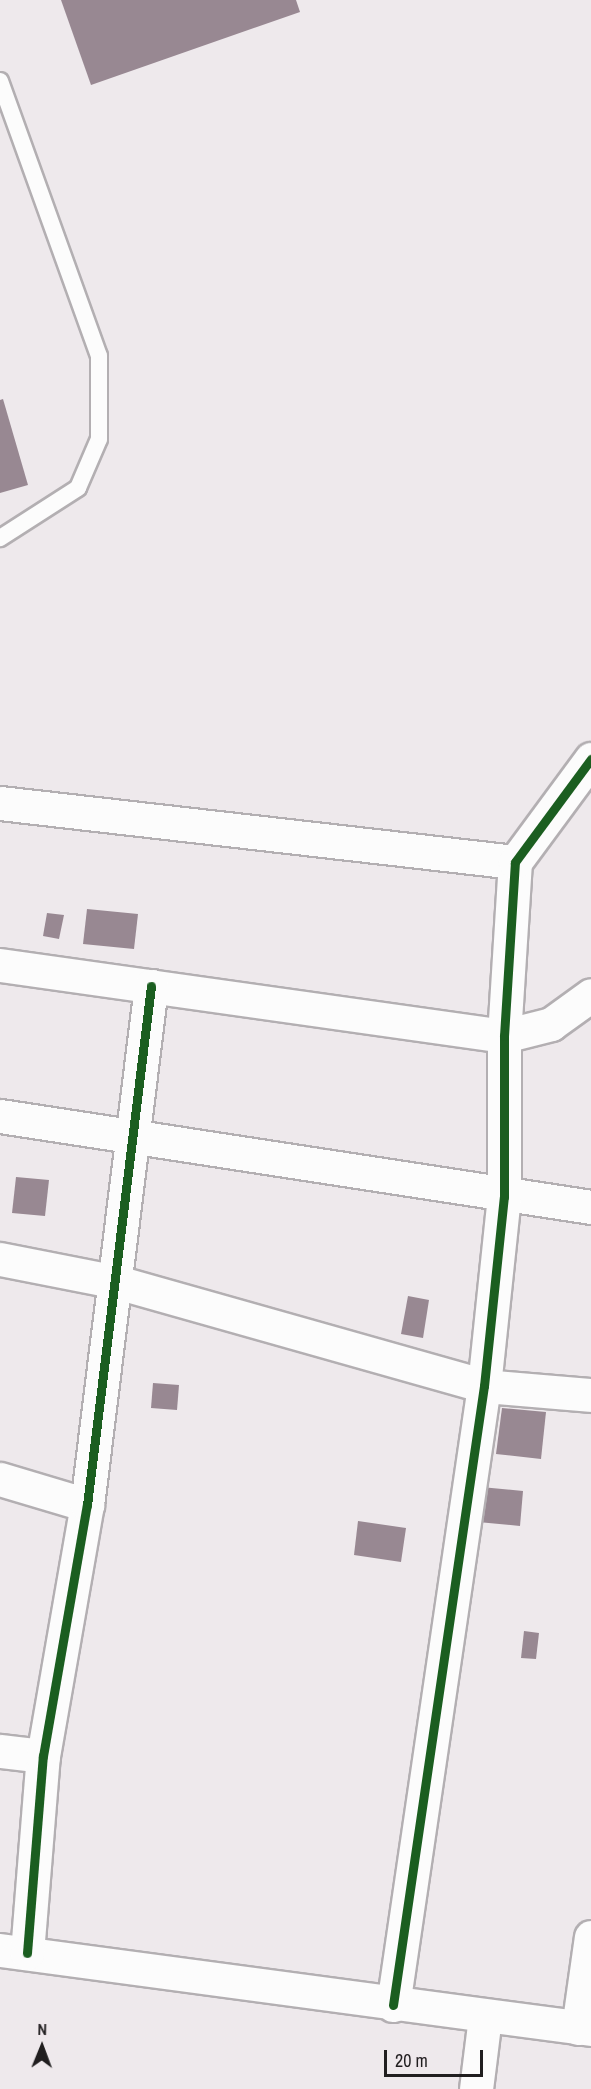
<!DOCTYPE html>
<html>
<head>
<meta charset="utf-8">
<style>
  body { margin:0 }
  #map { position:relative; width:591px; height:2089px; overflow:hidden; background:#eee9ec; font-family:"Archivo Narrow",sans-serif }
  div>[style] { position:absolute }
  .building>* { inset:0; background:#988892 }
  .roads { filter:drop-shadow(2px 0 #b3afb2) drop-shadow(-2px 0 #b3afb2) drop-shadow(0 2px #b3afb2) drop-shadow(0 -2px #b3afb2) }
  .lane>* { height:16px; margin:-8px; padding:0 8px; transform-origin:8px; border-radius:8px; background:#fcfcfc }
  .street>* { height:33px; margin:-16.5px; padding:0 16.5px; transform-origin:16.5px; border-radius:16.5px; background:#fcfcfc }
  .cycleway>* { height:9px; margin:-4.5px; padding:0 4.5px; transform-origin:4.5px; border-radius:4.5px; background:#1b5e20 }
  span { translate:-50% -50%; white-space:nowrap; text-align:center; line-height:1.15; -webkit-text-stroke:6px #efe8ec; paint-order:stroke }
  .north { position:absolute; left:12px; top:2017px; width:60px; height:60px; -webkit-text-stroke:4px #efe8ec; paint-order:stroke; rotate:1deg; font-size:16px; font-weight:700; line-height:24px; text-align:center; color:#201e1f }
  .north::after { content:''; display:block; margin:auto; width:21px; height:27px; background:#201e1f; clip-path:polygon(50% 0,100% 100%,50% 72%,0 100%) }
  .scale { position:absolute; left:384px; top:2050px; width:99px; height:27px; box-sizing:border-box; border:3px solid #201e1f; border-top:0; padding-left:8px; font-size:18px; line-height:21px; white-space:nowrap; color:#201e1f; -webkit-text-stroke:4px #efe8ec; paint-order:stroke }
</style>
</head>
<body>
<div id="map">
  <div class="building">
    <i style="clip-path:polygon(61px 0,296px 0,300px 12px,91px 85px)"></i>
    <i style="clip-path:polygon(3px 399px,28px 485px,0 493px,0 400px)"></i>
    <i style="clip-path:polygon(87px 909px,138px 914px,134px 949px,83px 944px)"></i>
    <i style="clip-path:polygon(47px 913px,64px 915px,59px 939px,43px 936px)"></i>
    <i style="clip-path:polygon(16px 1177px,49px 1180px,45px 1216px,12px 1213px)"></i>
    <i style="clip-path:polygon(408px 1296px,429px 1300px,423px 1338px,401px 1334px)"></i>
    <i style="clip-path:polygon(153px 1383px,179px 1385px,177px 1410px,151px 1408px)"></i>
    <i style="clip-path:polygon(502px 1408px,546px 1412px,541px 1459px,496px 1454px)"></i>
    <i style="clip-path:polygon(481px 1487px,523px 1491px,520px 1526px,478px 1522px)"></i>
    <i style="clip-path:polygon(358px 1521px,406px 1528px,401px 1562px,354px 1555px)"></i>
    <i style="clip-path:polygon(524px 1631px,539px 1633px,536px 1659px,521px 1658px)"></i>
  </div>
  <div class="roads">
    <div class="lane">
      <i style="left:0;top:81px;width:292px;rotate:70.2deg"></i>
      <i style="left:99px;top:356px;width:83px;rotate:90deg"></i>
      <i style="left:99px;top:439px;width:53px;rotate:113.2deg"></i>
      <i style="left:78px;top:488px;width:93px;rotate:147.3deg"></i>
    </div>
    <div class="street">
      <i style="left:0;top:803px;width:518px;rotate:6.54deg"></i>
      <i style="left:0;top:965px;width:509px;rotate:8.02deg"></i>
      <i style="left:504px;top:1036px;width:49px;rotate:-14.3deg"></i>
      <i style="left:551px;top:1024px;width:49px;rotate:-35.9deg"></i>
      <i style="left:0;top:1116px;width:598px;rotate:8.75deg"></i>
      <i style="left:0;top:1259px;width:119px;rotate:11.1deg"></i>
      <i style="left:117px;top:1282px;width:381px;rotate:15.8deg"></i>
      <i style="left:484px;top:1386px;width:107px;rotate:4.8deg"></i>
      <i style="left:0;top:1479px;width:91px;rotate:16.6deg"></i>
      <i style="left:0;top:1751px;width:43px;rotate:6.6deg"></i>
      <i style="left:0;top:1950px;width:596px;rotate:7.61deg"></i>
      <i style="left:27px;top:1953px;width:198px;rotate:-85.4deg"></i>
      <i style="left:43px;top:1756px;width:255px;rotate:-80.1deg"></i>
      <i style="left:87px;top:1505px;width:523px;rotate:-82.97deg"></i>
      <i style="left:393px;top:2005px;width:626px;rotate:-81.64deg"></i>
      <i style="left:484px;top:1386px;width:190px;rotate:-84deg"></i>
      <i style="left:504px;top:1197px;width:161px;rotate:-90deg"></i>
      <i style="left:504px;top:1036px;width:174px;rotate:-86.4deg"></i>
      <i style="left:515px;top:862px;width:128px;rotate:-53.6deg"></i>
      <i style="left:578px;top:2028px;width:92px;rotate:-81.9deg"></i>
      <i style="left:476px;top:2089px;width:73px;rotate:-82.9deg"></i>
    </div>
  </div>
  <div class="cycleway">
    <i style="left:27px;top:1953px;width:198px;rotate:-85.4deg"></i>
    <i style="left:43px;top:1756px;width:255px;rotate:-80.1deg"></i>
    <i style="left:87px;top:1505px;width:523px;rotate:-82.97deg"></i>
    <i style="left:393px;top:2005px;width:626px;rotate:-81.64deg"></i>
    <i style="left:484px;top:1386px;width:190px;rotate:-84deg"></i>
    <i style="left:504px;top:1197px;width:161px;rotate:-90deg"></i>
    <i style="left:504px;top:1036px;width:174px;rotate:-86.4deg"></i>
    <i style="left:515px;top:862px;width:128px;rotate:-53.6deg"></i>
  </div>
  <div class="north">N</div>
  <div class="scale">20 m</div>
</div>
</body>
</html>
